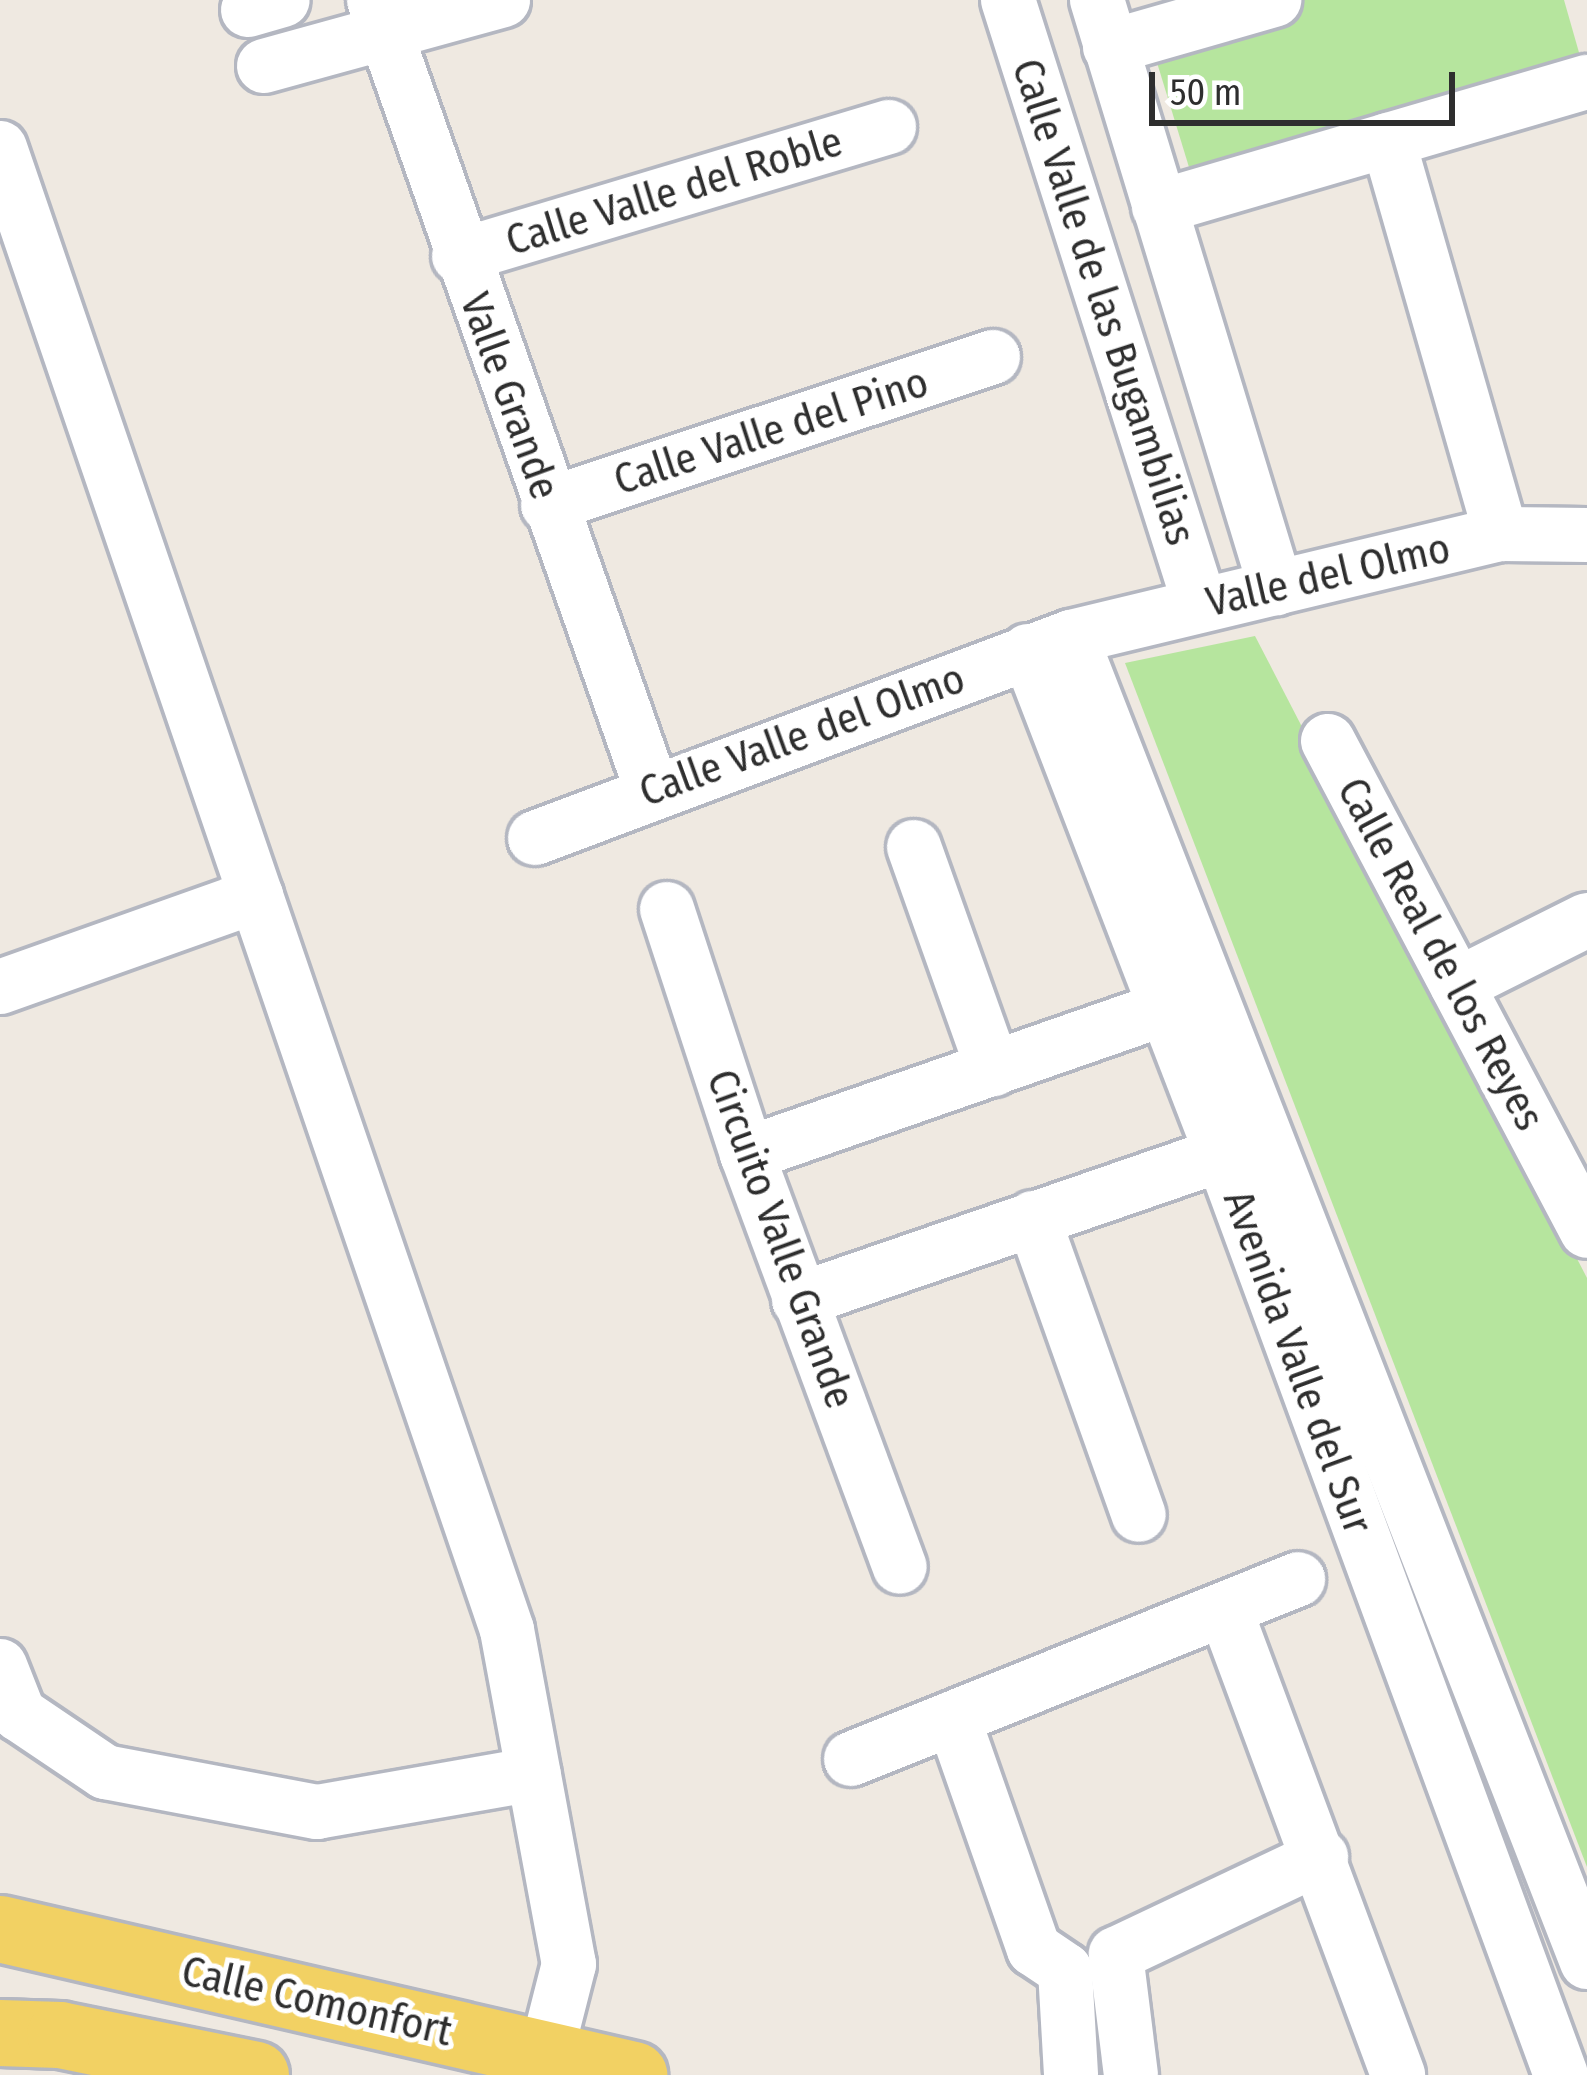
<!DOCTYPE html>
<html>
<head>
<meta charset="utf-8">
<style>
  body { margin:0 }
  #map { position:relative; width:1587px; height:2075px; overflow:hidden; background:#efe9e1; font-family:"Fira Sans Condensed",sans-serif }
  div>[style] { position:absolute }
  .green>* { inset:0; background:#b6e59e }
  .roads { filter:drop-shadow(3px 0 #b4b7c1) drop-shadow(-3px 0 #b4b7c1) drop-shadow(0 3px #b4b7c1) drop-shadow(0 -3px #b4b7c1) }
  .minor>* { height:54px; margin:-27px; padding:0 27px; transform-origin:27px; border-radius:27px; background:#fff }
  .major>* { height:66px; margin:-33px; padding:0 33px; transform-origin:33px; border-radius:33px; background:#f2d163 }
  span { translate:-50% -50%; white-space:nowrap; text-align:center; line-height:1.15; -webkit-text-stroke:10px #fff; paint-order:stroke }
  .street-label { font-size:42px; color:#2e2e2e }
  .scale { position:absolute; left:1149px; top:72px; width:306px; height:54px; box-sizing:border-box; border:6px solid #2e2e2e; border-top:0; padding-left:15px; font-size:36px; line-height:42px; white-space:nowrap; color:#2e2e2e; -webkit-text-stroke:9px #fff; paint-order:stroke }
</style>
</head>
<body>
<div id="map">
  <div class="green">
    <i style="clip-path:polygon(1300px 0,1564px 0,1582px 63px,1192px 177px,1151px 43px)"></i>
    <i style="clip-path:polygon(1255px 636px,1587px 1278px,1587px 1867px,1125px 663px)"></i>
  </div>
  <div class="roads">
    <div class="minor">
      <i style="left:374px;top:0;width:837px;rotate:70.61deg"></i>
      <i style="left:1008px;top:0;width:634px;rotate:72.37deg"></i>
      <i style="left:1097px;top:0;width:615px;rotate:73.07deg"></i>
      <i style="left:248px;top:10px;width:36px;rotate:-16deg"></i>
      <i style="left:1110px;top:47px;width:171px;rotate:-16deg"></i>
      <i style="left:264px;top:66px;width:248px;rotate:-15.4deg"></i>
      <i style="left:1388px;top:140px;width:410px;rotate:74deg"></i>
      <i style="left:0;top:148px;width:1566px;rotate:71.11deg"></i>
      <i style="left:507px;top:1630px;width:340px;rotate:79.5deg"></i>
      <i style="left:569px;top:1964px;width:93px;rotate:104.3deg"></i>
      <i style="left:1159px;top:207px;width:446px;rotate:-16.3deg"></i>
      <i style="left:459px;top:256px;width:449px;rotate:-16.7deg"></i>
      <i style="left:548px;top:505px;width:469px;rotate:-18.4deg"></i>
      <i style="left:1071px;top:637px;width:1422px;rotate:68.72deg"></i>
      <i style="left:1028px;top:651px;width:539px;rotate:68.91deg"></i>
      <i style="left:1222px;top:1154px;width:981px;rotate:69.79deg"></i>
      <i style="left:1328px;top:741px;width:554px;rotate:62.14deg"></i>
      <i style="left:535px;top:838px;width:572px;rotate:-20.56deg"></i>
      <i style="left:1071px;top:637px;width:442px;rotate:-13.5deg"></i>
      <i style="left:1501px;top:534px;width:86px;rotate:0.7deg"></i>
      <i style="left:914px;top:847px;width:236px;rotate:70.4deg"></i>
      <i style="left:667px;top:909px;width:258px;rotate:71.9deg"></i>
      <i style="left:747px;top:1154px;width:440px;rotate:69.7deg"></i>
      <i style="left:1457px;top:985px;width:145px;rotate:-26.6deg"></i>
      <i style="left:0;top:987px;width:272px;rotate:-19.6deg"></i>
      <i style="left:747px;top:1154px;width:478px;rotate:-19.2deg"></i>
      <i style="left:1033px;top:1218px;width:315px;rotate:70.4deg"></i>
      <i style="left:799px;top:1300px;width:484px;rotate:-19deg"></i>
      <i style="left:1226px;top:1612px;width:494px;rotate:69.6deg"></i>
      <i style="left:0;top:1666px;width:52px;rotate:68.4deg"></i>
      <i style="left:19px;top:1714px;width:104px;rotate:34deg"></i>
      <i style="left:105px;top:1772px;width:216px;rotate:10.7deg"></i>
      <i style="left:317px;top:1812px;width:220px;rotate:-9.9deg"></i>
      <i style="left:953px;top:1718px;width:245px;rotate:70.7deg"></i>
      <i style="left:1034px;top:1949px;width:37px;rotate:34deg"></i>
      <i style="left:1065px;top:1970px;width:105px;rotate:86.7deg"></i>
      <i style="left:851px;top:1759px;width:482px;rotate:-21.9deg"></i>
      <i style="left:1131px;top:2075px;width:122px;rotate:-97.1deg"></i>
      <i style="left:1116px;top:1954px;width:227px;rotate:-25.3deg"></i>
    </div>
    <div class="major">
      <i style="left:0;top:1929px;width:651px;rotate:12.97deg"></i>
      <i style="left:0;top:2033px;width:60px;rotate:1.9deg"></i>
      <i style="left:60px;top:2035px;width:200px;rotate:11.5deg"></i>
    </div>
  </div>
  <div class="street-label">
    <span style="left:674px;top:191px;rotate:-17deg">Calle Valle del Roble</span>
    <span style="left:1104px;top:302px;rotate:72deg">Calle Valle de las Bugambilias</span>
    <span style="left:510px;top:396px;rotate:70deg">Valle Grande</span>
    <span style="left:771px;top:431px;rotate:-18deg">Calle Valle del Pino</span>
    <span style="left:1328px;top:575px;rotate:-13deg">Valle del Olmo</span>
    <span style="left:802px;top:735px;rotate:-20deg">Calle Valle del Olmo</span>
    <span style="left:1441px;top:954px;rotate:62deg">Calle Real de los Reyes</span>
    <span style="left:781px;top:1239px;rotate:70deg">Circuito Valle Grande</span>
    <span style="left:1298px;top:1362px;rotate:70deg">Avenida Valle del Sur</span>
    <span style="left:317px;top:2001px;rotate:13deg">Calle Comonfort</span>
  </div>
  <div class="scale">50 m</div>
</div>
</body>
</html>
